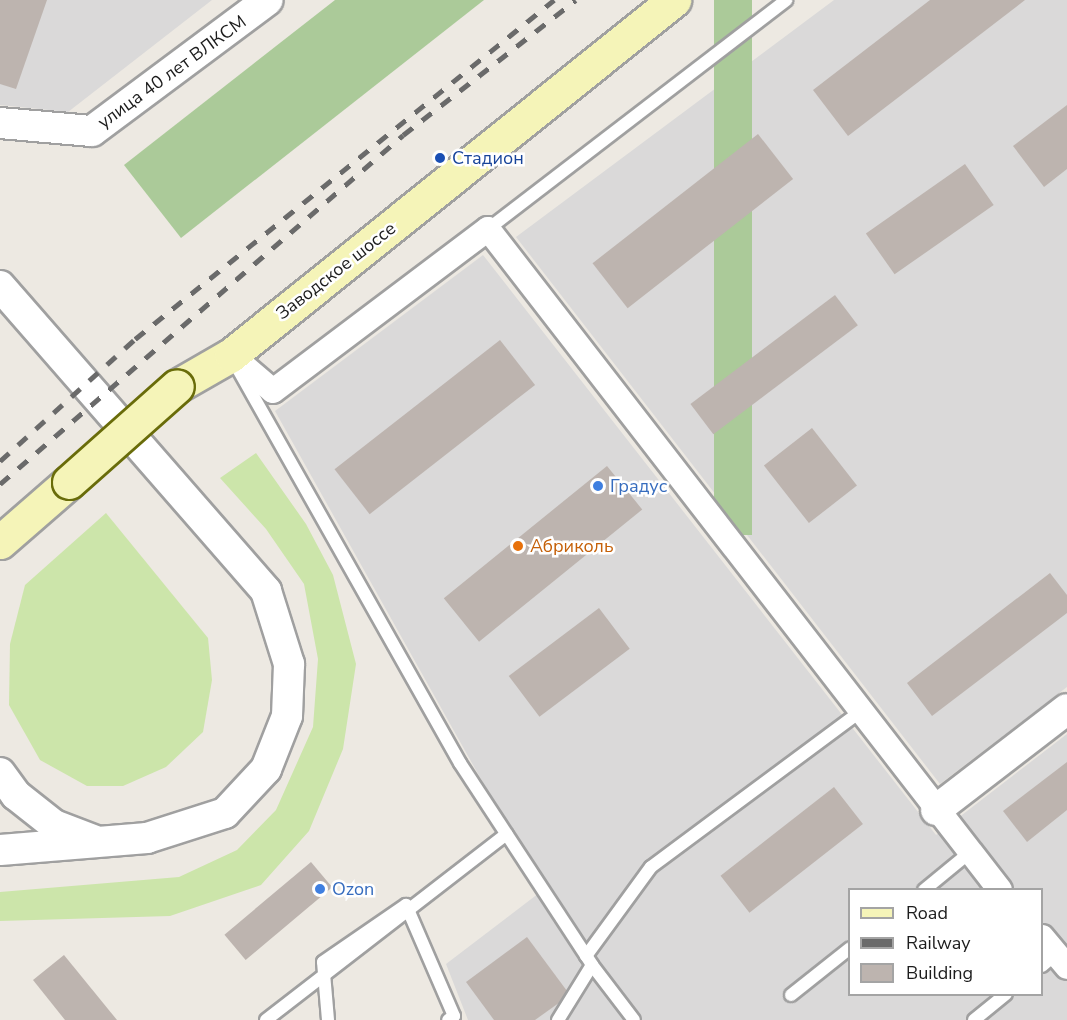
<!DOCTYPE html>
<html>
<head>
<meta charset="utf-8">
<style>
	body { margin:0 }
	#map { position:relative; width:1067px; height:1020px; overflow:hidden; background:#ede9e2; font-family:"Nunito Sans",sans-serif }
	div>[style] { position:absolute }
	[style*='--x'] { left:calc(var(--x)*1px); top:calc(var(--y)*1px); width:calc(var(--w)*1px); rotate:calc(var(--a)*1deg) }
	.residential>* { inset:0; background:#dad9d9 }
	.grass>* { inset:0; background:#cce5aa }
	.forest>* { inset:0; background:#abca99; transform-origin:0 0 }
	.building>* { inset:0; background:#bdb4af; transform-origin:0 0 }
	.roads { filter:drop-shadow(2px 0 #a0a0a0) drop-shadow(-2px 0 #a0a0a0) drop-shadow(0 2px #a0a0a0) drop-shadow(0 -2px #a0a0a0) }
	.service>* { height:12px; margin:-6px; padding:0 6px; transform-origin:6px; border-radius:6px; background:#fff }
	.minor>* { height:24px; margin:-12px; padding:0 12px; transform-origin:12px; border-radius:12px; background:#fff }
	.tertiary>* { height:30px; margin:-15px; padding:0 15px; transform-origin:15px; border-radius:15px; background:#fff }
	.secondary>* { height:33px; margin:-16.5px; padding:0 16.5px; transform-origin:16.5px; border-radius:16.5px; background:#f5f4b8 }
	.rail>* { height:4.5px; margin-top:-2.25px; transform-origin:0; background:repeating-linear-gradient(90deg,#6a6a6a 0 12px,transparent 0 24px) }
	.bridges { filter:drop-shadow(2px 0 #696c0a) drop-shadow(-2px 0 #696c0a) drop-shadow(0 2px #696c0a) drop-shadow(0 -2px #696c0a) }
	.secondary-bridge>* { height:33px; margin:-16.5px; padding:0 16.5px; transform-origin:16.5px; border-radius:16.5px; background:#f5f4b8 }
	.dots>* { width:16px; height:16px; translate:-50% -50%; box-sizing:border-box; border:3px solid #fff; border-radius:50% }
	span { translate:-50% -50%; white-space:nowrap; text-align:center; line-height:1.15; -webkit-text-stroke:5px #fff; paint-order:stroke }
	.street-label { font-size:18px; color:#1c1c1c }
	.transit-label { font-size:18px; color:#164399 }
	.left { translate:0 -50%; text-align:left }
	.shop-label { font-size:18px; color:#366cbe }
	.food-label { font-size:18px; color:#c56008 }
	.legend { position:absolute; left:848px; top:888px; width:195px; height:108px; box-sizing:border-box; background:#fff; border:2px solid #a4a4a4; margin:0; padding:8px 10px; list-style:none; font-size:18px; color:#1c1c1c }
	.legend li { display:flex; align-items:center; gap:12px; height:30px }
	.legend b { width:30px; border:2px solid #a4a4a4 }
</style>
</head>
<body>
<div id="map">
	<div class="residential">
		<i style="clip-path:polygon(0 0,212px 0,68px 112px,0 105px)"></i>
		<i style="clip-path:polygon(834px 0,1067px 0,1067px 687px,940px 784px,516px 237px)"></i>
		<i style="clip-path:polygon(evenodd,483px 255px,936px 835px,1067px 734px,1067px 1020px,468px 1020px,446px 964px,543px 890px,275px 411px,483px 255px,850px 890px,1042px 890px,1042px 994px,850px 994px,850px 890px)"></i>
	</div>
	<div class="grass">
		<i style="clip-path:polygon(256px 453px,306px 524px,333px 575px,356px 664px,343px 749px,309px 831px,261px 885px,170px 916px,0 921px,0 892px,179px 877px,237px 850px,276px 810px,313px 727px,318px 659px,304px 584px,266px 529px,220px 478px)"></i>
		<i style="clip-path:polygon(106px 513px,208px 638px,212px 680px,203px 732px,166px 767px,123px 786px,87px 786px,40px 760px,9px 705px,10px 644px,25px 585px)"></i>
	</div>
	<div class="forest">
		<i style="clip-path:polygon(335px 0,484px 0,181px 238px,124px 165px)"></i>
		<i style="left:714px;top:0;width:38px;height:535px"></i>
	</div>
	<div class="building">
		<i style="clip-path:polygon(0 0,47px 0,16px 89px,0 84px)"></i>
		<i style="clip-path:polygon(930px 0,1025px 0,848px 136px,813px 90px)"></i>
		<i style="clip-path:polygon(1067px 105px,1067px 169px,1044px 187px,1013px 146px)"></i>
		<i style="left:758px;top:134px;width:57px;height:210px;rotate:52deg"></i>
		<i style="left:965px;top:164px;width:50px;height:121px;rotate:55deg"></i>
		<i style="left:835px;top:295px;width:38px;height:181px;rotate:53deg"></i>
		<i style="left:500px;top:340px;width:57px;height:210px;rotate:52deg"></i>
		<i style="left:812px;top:428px;width:73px;height:61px;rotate:52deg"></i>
		<i style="left:607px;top:466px;width:56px;height:210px;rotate:51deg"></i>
		<i style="clip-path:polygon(1050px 573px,1067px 595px,1067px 613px,932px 716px,907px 683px)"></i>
		<i style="left:599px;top:608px;width:51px;height:113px;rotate:53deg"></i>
		<i style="clip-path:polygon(1067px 762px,1067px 810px,1027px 842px,1003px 811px)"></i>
		<i style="left:834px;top:787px;width:47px;height:144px;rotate:52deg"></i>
		<i style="left:311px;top:862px;width:33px;height:113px;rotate:50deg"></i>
		<i style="clip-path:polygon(527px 937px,570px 995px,535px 1020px,494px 1020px,466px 982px)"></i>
		<i style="clip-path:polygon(64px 955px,117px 1020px,65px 1020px,33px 980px)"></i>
	</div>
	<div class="roads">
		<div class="service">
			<i style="--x:488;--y:229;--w:376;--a:-37.5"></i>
			<i style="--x:238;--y:369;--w:452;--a:60.6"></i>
			<i style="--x:460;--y:763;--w:241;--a:56.8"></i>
			<i style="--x:592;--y:965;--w:65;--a:121.7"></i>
			<i style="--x:924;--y:890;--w:58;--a:-39.4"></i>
			<i style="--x:586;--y:956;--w:110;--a:-53.9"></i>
			<i style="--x:651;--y:867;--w:260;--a:-36.6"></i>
			<i style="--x:592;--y:965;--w:69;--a:52.6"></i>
			<i style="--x:1042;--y:966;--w:18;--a:-41"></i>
			<i style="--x:791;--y:995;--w:75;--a:-38.5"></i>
			<i style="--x:266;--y:1020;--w:304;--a:-37.7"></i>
			<i style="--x:328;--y:1020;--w:58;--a:-94.9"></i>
			<i style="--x:323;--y:962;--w:101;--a:-34.5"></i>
			<i style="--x:406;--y:905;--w:121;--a:66.6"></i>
			<i style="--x:454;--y:1016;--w:7;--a:146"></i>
			<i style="--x:974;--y:1020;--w:41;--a:-39.1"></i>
		</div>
		<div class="minor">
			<i style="--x:231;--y:355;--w:55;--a:40.6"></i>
			<i style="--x:273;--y:391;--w:269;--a:-37"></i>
			<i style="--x:488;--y:229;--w:836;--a:52.24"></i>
			<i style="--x:1042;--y:937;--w:39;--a:50"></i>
		</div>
		<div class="tertiary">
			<i style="--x:0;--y:123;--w:92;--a:5"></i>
			<i style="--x:92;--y:131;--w:219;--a:-36.7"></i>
			<i style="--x:0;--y:286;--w:405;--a:48.9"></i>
			<i style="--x:266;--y:591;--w:77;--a:72.5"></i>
			<i style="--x:289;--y:664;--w:52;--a:92.2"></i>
			<i style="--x:287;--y:716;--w:57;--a:111.6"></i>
			<i style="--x:266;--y:769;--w:60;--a:133"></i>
			<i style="--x:225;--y:813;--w:82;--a:162.2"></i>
			<i style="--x:147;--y:838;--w:147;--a:175.3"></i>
			<i style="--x:0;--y:773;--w:27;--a:54"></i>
			<i style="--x:16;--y:795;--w:48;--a:38.3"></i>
			<i style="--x:54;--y:825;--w:42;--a:21"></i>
			<i style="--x:936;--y:810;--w:165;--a:-37.6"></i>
		</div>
		<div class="secondary">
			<i style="--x:177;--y:386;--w:62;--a:-29.9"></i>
			<i style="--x:231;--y:355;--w:568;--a:-38.71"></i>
			<i style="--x:0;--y:542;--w:91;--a:-41"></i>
		</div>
	</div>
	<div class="rail">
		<i style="--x:0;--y:461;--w:182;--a:-42.1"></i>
		<i style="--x:135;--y:339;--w:539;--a:-38.98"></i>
		<i style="--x:0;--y:484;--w:533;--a:-40.89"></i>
		<i style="--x:403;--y:135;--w:219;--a:-38"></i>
	</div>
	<div class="bridges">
		<div class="secondary-bridge">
			<i style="--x:69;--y:482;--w:144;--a:-41.6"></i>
		</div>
	</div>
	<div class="dots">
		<i style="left:440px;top:158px;background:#1a4fb4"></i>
		<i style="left:598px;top:486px;background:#3f7fe0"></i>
		<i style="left:518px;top:546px;background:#e8710a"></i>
		<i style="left:320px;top:889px;background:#3f7fe0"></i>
	</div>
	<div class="street-label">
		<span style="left:172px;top:72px;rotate:-36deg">улица 40 лет ВЛКСМ</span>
		<span style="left:336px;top:271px;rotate:-38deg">Заводское шоссе</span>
	</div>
	<div class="transit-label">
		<span class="left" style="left:452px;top:158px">Стадион</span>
	</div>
	<div class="shop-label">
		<span class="left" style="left:610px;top:486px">Градус</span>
		<span class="left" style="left:332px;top:889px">Ozon</span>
	</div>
	<div class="food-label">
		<span class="left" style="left:530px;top:546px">Абриколь</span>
	</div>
	<ul class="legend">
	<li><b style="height:8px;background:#f5f4b8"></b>Road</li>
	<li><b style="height:8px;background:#6a6a6a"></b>Railway</li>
	<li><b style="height:16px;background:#bdb4af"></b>Building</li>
	</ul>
</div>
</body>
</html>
